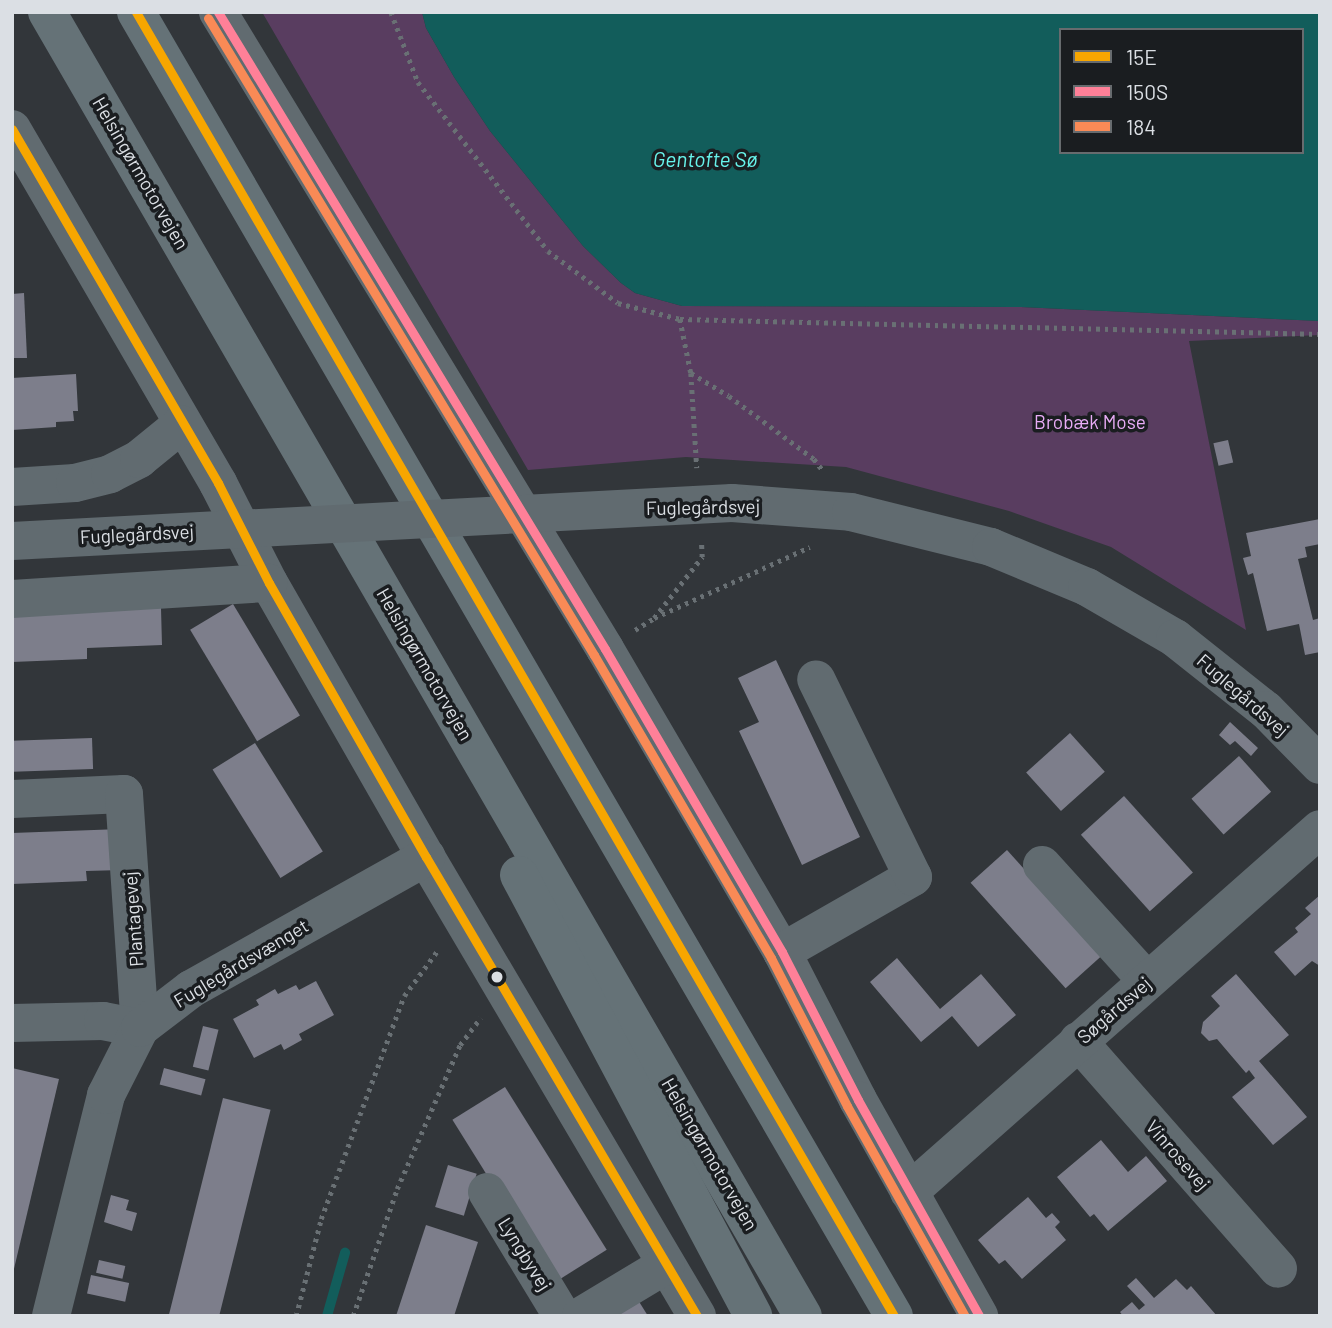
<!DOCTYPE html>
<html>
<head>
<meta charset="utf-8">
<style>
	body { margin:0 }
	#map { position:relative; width:1332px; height:1328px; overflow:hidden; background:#32363a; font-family:Barlow,sans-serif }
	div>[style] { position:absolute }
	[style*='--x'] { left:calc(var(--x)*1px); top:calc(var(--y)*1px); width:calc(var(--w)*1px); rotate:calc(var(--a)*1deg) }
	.green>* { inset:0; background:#593d60 }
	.water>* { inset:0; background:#125d5b }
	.stream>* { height:10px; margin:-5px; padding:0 5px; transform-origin:5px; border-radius:5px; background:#125d5b }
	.building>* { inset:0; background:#7d7e8b; transform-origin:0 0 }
	.path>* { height:4.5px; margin-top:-2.25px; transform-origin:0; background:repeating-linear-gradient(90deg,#697074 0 3.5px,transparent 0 8.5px) }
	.minor>* { height:38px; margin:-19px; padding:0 19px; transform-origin:19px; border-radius:19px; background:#616b70 }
	.highway>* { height:38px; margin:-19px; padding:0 19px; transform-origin:19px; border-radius:19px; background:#657277 }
	.minor-bridge>* { height:38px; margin:-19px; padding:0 19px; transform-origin:19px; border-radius:19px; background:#616b70 }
	.bus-1>* { height:9px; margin:-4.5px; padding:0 4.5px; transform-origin:4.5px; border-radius:4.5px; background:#f7a600 }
	.bus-2>* { height:9px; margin:-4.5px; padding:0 4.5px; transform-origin:4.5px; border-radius:4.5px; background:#ff8098 }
	.bus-3>* { height:9px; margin:-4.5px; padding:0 4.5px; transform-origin:4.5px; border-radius:4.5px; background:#f98a56 }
	.dots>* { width:19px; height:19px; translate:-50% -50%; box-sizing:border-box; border:4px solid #1a1d20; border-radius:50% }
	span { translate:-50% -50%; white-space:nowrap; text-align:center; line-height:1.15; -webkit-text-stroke:7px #1a1d20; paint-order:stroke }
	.street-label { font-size:19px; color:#dbdfe4 }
	.park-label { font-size:19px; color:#e9acf7 }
	.water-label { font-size:21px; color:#67f3eb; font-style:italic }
	.frame { position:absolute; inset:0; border:14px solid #dbdfe4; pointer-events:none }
	.legend { position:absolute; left:1059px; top:28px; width:245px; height:126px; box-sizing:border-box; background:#1a1d20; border:2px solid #676b6e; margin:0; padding:9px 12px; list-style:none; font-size:21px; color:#dbdfe4 }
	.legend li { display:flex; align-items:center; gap:14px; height:35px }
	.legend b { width:35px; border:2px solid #676b6e }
</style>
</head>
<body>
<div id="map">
	<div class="green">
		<i style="clip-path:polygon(262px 12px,422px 12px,426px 28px,454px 77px,490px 131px,583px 246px,621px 283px,635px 293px,682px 306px,1021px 307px,1320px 321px,1320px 335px,1189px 341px,1246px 630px,1111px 547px,1009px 511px,846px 467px,686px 457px,528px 470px)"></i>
	</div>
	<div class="water">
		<i style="clip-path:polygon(evenodd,422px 12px,1320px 12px,1320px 321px,1021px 307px,682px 306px,635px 293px,621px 283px,583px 246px,490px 131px,454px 77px,426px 28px,422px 12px,1061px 30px,1302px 30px,1302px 152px,1061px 152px,1061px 30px)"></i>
	</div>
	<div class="stream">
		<i style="--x:327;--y:1316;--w:66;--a:-74.1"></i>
	</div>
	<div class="building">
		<i style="clip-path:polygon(24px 293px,27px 358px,12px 358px,12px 294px)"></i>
		<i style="clip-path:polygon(76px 374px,78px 411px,73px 411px,74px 421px,56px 422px,56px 427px,12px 430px,12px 378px)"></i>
		<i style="left:1228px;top:440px;width:23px;height:15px;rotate:77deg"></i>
		<i style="clip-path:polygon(1320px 519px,1320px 544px,1305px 547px,1307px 557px,1298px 559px,1313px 620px,1320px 618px,1320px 652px,1305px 655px,1299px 624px,1267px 631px,1253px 573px,1248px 575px,1243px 558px,1251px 556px,1246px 533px)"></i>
		<i style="left:233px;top:604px;width:130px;height:50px;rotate:59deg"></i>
		<i style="clip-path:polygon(161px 608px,162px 645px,87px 648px,87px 659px,12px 662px,12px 613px)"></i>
		<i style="clip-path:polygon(776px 660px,860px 837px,802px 865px,739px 731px,759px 722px,738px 678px)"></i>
		<i style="clip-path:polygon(1230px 722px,1258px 748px,1251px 756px,1235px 741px,1230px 745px,1219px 735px)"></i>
		<i style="left:1070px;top:733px;width:52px;height:59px;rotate:48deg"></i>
		<i style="left:92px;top:738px;width:31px;height:80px;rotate:88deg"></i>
		<i style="left:255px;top:743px;width:128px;height:50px;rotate:58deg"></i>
		<i style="left:1239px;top:756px;width:48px;height:64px;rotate:48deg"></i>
		<i style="left:1124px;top:796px;width:103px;height:58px;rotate:48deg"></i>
		<i style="clip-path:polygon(121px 829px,122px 870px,86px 871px,87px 881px,12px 884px,12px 833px)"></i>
		<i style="left:1007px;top:850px;width:142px;height:49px;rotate:48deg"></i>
		<i style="clip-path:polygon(1320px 895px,1320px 966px,1312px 961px,1295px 976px,1274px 952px,1298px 932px,1295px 928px,1311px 914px,1305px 908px)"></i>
		<i style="clip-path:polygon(897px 958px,940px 1009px,981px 974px,1016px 1015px,978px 1047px,952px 1016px,921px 1042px,870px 982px)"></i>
		<i style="clip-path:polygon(1236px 974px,1289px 1035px,1259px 1061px,1307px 1117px,1273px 1145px,1232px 1097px,1255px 1078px,1249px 1070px,1246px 1073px,1217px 1039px,1209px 1041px,1201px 1033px,1203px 1022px,1220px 1006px,1211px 996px)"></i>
		<i style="clip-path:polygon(316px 981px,334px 1015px,299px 1034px,302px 1040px,284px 1050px,281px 1044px,254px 1058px,233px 1019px,259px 1005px,256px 1000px,275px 989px,278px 994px,296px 985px,299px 990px)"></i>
		<i style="left:203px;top:1026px;width:16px;height:42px;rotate:14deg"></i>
		<i style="clip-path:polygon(12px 1068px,59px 1079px,13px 1273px,12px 1273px)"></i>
		<i style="left:164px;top:1068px;width:43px;height:17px;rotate:15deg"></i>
		<i style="left:505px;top:1087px;width:192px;height:62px;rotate:58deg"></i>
		<i style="left:223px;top:1098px;width:49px;height:224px;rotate:14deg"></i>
		<i style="clip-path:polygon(1101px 1140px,1128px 1172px,1146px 1156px,1167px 1181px,1108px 1231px,1094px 1214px,1090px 1217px,1057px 1177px)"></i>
		<i style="left:448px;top:1165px;width:30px;height:44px;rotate:17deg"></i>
		<i style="clip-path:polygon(111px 1195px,129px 1200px,126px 1210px,137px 1213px,132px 1231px,104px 1222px)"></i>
		<i style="clip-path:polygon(1028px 1197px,1046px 1218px,1052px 1213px,1060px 1222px,1055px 1227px,1066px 1240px,1022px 1279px,1005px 1260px,999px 1264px,978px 1240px)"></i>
		<i style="clip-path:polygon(426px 1225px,478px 1242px,454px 1316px,396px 1316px)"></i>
		<i style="left:99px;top:1260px;width:27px;height:13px;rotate:13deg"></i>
		<i style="left:91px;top:1275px;width:39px;height:19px;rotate:12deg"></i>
		<i style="clip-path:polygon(1136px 1278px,1154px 1298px,1176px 1279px,1187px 1290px,1191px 1286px,1217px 1316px,1123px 1316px,1120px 1312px,1132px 1302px,1139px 1310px,1145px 1305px,1127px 1286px)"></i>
		<i style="clip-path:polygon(638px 1300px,648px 1316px,612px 1316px)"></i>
	</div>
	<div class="path">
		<i style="--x:391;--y:12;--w:75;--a:68.9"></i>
		<i style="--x:418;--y:82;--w:213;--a:52.4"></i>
		<i style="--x:548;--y:251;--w:87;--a:36.6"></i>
		<i style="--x:618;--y:303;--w:64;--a:14.5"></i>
		<i style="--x:680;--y:319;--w:640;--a:1.34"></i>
		<i style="--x:680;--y:319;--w:55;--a:78.5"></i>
		<i style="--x:691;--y:373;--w:95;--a:86.4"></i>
		<i style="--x:691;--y:373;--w:44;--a:31.2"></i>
		<i style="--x:729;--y:396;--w:106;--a:36.5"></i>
		<i style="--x:814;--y:459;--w:16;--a:52"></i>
		<i style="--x:654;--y:618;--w:171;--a:-24.5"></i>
		<i style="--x:635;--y:630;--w:22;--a:-32"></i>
		<i style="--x:654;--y:618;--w:78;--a:-51.8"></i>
		<i style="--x:702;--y:557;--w:17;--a:-93"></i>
		<i style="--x:296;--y:1316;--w:100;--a:-75.5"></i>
		<i style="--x:321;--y:1219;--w:238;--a:-69.6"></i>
		<i style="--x:404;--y:996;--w:57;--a:-53.5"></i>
		<i style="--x:353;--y:1316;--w:134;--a:-70.9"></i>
		<i style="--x:397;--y:1189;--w:157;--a:-66.4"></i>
		<i style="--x:460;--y:1045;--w:34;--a:-53"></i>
	</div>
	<div class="minor">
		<i style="--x:218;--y:12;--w:745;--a:58.72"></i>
		<i style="--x:605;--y:649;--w:351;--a:59.7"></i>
		<i style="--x:782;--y:952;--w:166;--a:62.8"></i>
		<i style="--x:858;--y:1100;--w:248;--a:60.7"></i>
		<i style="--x:12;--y:129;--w:410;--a:59.8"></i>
		<i style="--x:218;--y:483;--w:112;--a:63"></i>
		<i style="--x:269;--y:583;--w:316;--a:60.2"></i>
		<i style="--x:426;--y:857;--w:533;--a:59.44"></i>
		<i style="--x:12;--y:487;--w:63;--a:-3.6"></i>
		<i style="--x:75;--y:483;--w:36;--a:-14"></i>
		<i style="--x:110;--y:474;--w:33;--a:-27"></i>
		<i style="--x:139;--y:459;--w:55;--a:-39.1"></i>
		<i style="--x:732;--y:503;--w:119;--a:4.3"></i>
		<i style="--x:851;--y:512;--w:144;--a:14"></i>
		<i style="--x:991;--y:547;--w:104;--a:22.6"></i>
		<i style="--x:1087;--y:587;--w:102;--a:30.1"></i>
		<i style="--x:1175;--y:638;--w:116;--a:38.4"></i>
		<i style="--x:1266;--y:710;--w:77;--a:45.5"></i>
		<i style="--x:12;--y:599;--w:257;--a:-3.6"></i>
		<i style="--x:12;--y:799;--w:112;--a:-2.6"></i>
		<i style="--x:124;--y:794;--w:235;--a:86.1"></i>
		<i style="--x:1042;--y:865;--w:156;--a:47.8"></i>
		<i style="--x:782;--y:952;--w:151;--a:-29.8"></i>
		<i style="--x:913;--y:877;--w:220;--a:-116.1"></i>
		<i style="--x:12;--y:1023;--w:91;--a:-1.3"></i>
		<i style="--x:103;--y:1021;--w:38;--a:11"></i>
		<i style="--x:1078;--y:1041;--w:303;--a:48.7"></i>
		<i style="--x:487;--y:1192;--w:145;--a:58.8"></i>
		<i style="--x:909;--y:1192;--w:548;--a:-41.45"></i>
		<i style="--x:51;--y:1316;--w:228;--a:-76"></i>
		<i style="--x:106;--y:1095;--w:75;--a:-63.1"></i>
		<i style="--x:140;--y:1028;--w:64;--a:-37.4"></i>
		<i style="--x:191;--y:989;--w:270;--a:-29.3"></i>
		<i style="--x:581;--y:1316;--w:99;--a:-31"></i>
	</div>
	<div class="highway">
		<i style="--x:47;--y:12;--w:1507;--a:59.9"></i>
		<i style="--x:136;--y:12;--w:1508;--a:59.83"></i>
		<i style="--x:519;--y:875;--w:499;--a:62"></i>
	</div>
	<div class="minor-bridge">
		<i style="--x:12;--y:541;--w:721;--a:-3.02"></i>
	</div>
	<div class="bus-1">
		<i style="--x:136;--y:12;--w:1508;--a:59.83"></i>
		<i style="--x:12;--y:129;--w:410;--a:59.8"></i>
		<i style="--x:218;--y:483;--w:112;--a:63"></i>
		<i style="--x:269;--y:583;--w:316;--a:60.2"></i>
		<i style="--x:426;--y:857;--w:533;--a:59.44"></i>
	</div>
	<div class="bus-2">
		<i style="--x:218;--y:12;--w:745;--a:58.72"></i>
		<i style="--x:605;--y:649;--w:351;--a:59.7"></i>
		<i style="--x:782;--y:952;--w:166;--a:62.8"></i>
		<i style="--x:858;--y:1100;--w:248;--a:60.7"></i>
	</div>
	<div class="bus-3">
		<i style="--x:208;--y:18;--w:745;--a:58.79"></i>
		<i style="--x:594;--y:655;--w:351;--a:59.7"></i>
		<i style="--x:771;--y:958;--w:166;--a:62.8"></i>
		<i style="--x:847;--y:1106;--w:241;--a:60.7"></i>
	</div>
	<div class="dots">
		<i style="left:497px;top:977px;background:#dbdfe4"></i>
	</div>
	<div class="street-label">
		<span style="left:141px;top:173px;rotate:60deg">Helsingørmotorvejen</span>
		<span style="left:703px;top:507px;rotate:-1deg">Fuglegårdsvej</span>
		<span style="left:137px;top:534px;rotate:-3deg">Fuglegårdsvej</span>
		<span style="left:425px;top:664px;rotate:60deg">Helsingørmotorvejen</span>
		<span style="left:1243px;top:695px;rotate:41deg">Fuglegårdsvej</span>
		<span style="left:133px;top:919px;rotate:-94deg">Plantagevej</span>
		<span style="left:241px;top:963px;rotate:-31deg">Fuglegårdsvænget</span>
		<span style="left:1114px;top:1010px;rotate:-41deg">Søgårdsvej</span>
		<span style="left:710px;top:1154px;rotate:60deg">Helsingørmotorvejen</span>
		<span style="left:1178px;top:1155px;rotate:49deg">Vinrosevej</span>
		<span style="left:525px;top:1254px;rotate:58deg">Lyngbyvej</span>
	</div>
	<div class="park-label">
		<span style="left:1090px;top:422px">Brobæk Mose</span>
	</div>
	<div class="water-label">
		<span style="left:705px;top:159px">Gentofte Sø</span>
	</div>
	<div class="frame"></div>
	<ul class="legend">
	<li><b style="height:9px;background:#f7a600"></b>15E</li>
	<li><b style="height:9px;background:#ff8098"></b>150S</li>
	<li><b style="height:9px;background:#f98a56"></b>184</li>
	</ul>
</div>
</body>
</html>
